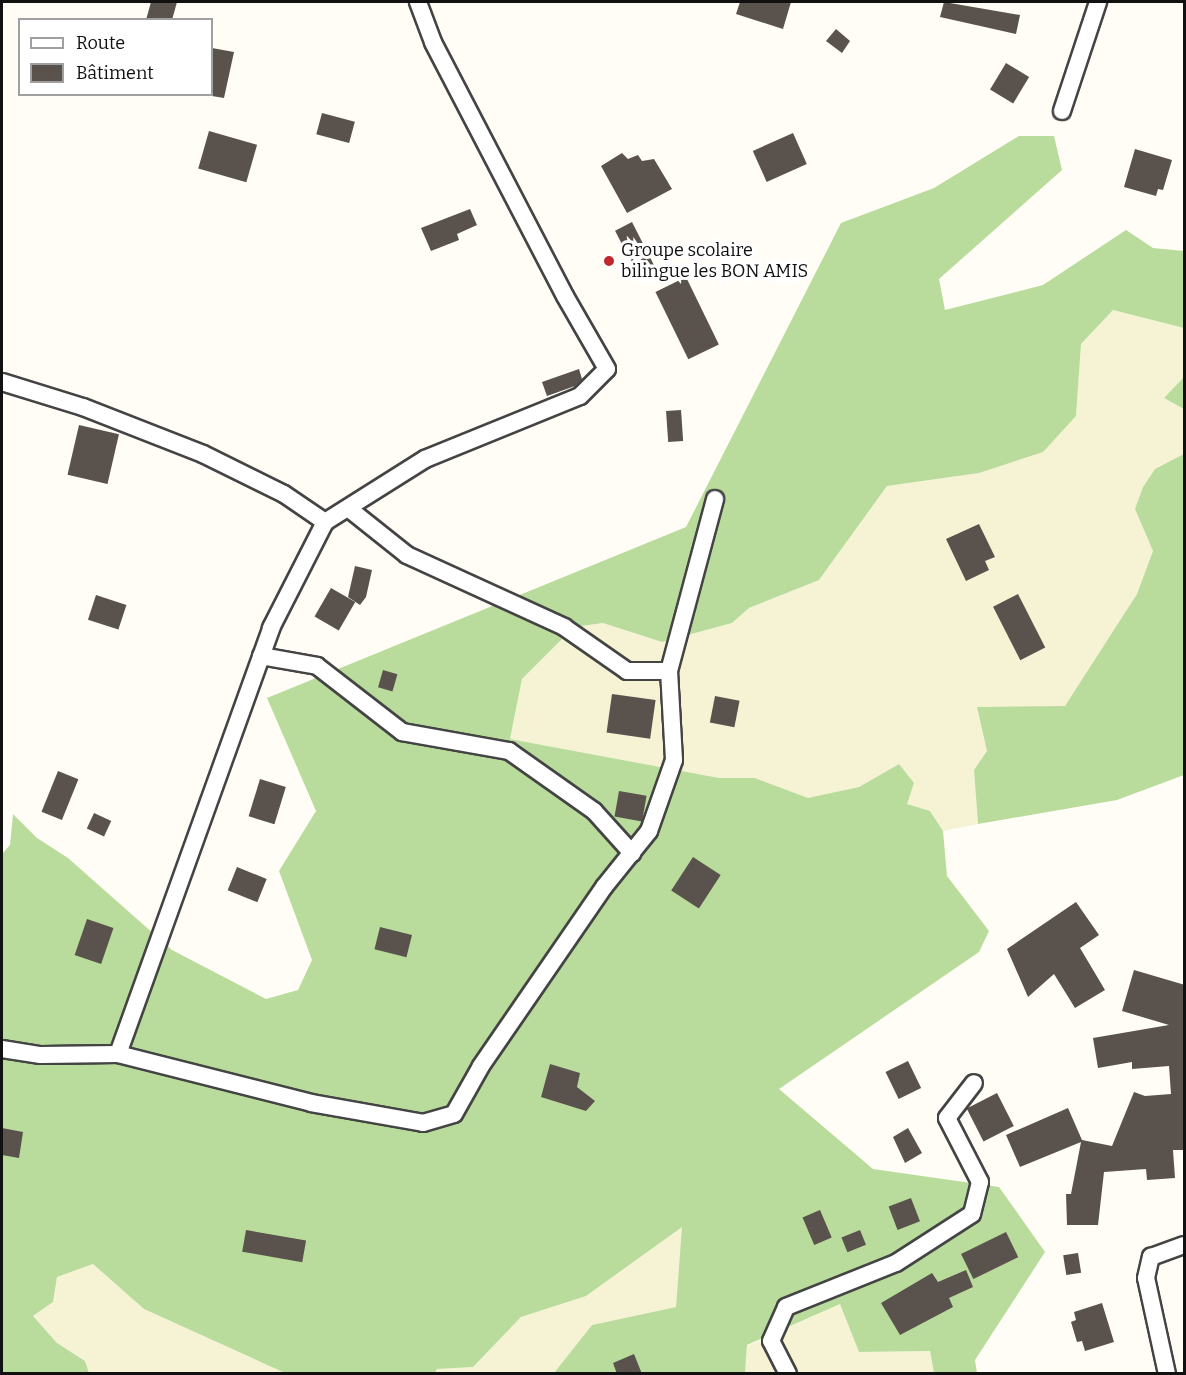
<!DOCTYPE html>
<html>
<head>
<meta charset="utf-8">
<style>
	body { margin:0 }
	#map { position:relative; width:1186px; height:1375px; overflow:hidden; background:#fffdf5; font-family:Bitter,serif }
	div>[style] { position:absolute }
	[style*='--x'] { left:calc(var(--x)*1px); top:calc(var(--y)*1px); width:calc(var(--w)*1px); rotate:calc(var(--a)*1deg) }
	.farmland>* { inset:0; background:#f6f3d4 }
	.forest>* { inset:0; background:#b9dc9c }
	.building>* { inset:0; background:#5a524d; transform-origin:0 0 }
	.roads { filter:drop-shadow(2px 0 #444) drop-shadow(-2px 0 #444) drop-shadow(0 2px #444) drop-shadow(0 -2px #444) }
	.street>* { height:16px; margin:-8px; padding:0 8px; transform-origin:8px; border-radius:8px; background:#fff }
	.dots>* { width:16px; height:16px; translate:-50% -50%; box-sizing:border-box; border:3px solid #fff; border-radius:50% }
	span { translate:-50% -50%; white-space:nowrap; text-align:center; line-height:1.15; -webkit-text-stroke:6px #fff; paint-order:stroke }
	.poi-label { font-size:18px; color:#111 }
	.left { translate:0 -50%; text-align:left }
	.frame { position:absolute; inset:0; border:3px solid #111; pointer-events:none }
	.legend { position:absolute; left:18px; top:18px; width:195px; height:78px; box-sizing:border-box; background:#fff; border:2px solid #a0a0a0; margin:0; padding:8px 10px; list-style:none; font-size:18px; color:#111 }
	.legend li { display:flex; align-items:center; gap:12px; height:30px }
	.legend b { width:30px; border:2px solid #a0a0a0 }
</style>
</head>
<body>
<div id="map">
	<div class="farmland">
		<i style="clip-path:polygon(1113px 310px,1184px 328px,1184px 377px,1164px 398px,1184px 409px,1184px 454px,1155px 469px,1143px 487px,1135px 509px,1153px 551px,1137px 594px,1092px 666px,1065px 706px,987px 751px,974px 770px,978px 824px,943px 831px,930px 811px,906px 804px,899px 764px,859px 787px,808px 799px,755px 778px,719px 778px,510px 739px,522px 679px,574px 627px,603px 623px,662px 642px,732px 623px,749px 608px,819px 580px,887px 486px,979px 473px,1076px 416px,1081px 344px)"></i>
		<i style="clip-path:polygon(683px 1226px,676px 1307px,592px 1325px,554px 1373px,434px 1374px,437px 1369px,473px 1367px,521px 1317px,586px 1296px)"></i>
		<i style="clip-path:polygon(93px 1264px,144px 1309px,285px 1373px,89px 1373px,85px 1361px,57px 1343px,33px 1316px,53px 1302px,57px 1277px)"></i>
		<i style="clip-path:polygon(840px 1304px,859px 1352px,930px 1351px,934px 1373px,745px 1374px,747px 1346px)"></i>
	</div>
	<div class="forest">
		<i style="clip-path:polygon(1019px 136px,1054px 136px,1062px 170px,939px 279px,945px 310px,1043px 285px,1126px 230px,1153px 248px,1184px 251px,1184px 328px,1113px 310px,1081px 344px,1076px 416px,1043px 452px,979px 473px,887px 486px,819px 580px,749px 608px,732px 623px,662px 642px,603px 623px,574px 627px,522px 679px,510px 739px,719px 778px,755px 778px,808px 798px,859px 787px,899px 764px,914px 783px,907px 804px,930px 811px,943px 831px,947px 876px,989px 931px,979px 952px,779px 1089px,873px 1169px,999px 1187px,1045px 1252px,975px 1360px,977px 1373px,934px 1373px,930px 1351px,859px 1352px,840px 1304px,747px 1345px,745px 1373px,554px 1373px,592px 1325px,676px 1307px,682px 1227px,586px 1296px,521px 1317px,473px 1367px,437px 1369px,434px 1374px,285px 1373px,144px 1309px,93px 1264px,57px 1277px,53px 1302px,33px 1316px,57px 1343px,85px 1361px,89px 1373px,2px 1374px,2px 854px,10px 845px,13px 814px,37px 838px,68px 858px,172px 950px,266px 999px,298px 990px,312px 960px,279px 871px,316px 811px,267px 698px,686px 527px,841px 223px,934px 188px)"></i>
		<i style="clip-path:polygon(1184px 377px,1184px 409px,1164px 398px)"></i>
		<i style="clip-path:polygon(1184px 454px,1184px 775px,1117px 800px,978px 824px,974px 770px,987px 751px,977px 707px,1065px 706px,1137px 594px,1153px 551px,1135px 509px,1143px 487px,1155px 469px)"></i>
	</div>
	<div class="building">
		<i style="clip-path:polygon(151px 2px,177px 2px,172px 20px,146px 20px)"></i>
		<i style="clip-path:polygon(740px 2px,791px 2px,783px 29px,736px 14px)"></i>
		<i style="clip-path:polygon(944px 2px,1020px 15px,1016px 34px,940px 17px)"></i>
		<i style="clip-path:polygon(836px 29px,850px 41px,842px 53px,826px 41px)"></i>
		<i style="clip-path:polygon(212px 48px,234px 52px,224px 98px,212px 96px)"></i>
		<i style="left:1006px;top:63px;width:27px;height:31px;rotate:31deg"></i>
		<i style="left:322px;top:113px;width:34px;height:22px;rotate:15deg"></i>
		<i style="left:209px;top:131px;width:50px;height:39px;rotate:16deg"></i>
		<i style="left:793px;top:133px;width:34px;height:44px;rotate:66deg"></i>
		<i style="clip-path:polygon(1135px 149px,1172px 160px,1163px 190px,1158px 189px,1156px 196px,1124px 187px)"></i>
		<i style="clip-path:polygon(622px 153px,628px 159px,638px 155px,642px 161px,654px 159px,672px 189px,627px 213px,601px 166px)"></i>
		<i style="clip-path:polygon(470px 209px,477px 225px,457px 234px,459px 240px,431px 251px,421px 228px)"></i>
		<i style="left:632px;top:222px;width:51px;height:19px;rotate:63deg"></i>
		<i style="left:686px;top:277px;width:75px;height:34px;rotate:64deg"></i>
		<i style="clip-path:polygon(579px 369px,582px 379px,575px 386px,547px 396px,542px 382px)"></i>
		<i style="left:681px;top:410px;width:31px;height:15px;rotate:86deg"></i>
		<i style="left:79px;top:425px;width:41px;height:51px;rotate:13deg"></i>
		<i style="clip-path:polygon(979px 524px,995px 557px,985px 561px,989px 570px,966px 581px,946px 539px)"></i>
		<i style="clip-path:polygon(355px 566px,372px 570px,366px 597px,360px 605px,348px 597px)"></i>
		<i style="left:331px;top:588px;width:28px;height:33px;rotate:30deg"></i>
		<i style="left:1018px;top:594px;width:60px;height:28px;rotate:63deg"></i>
		<i style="left:96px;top:595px;width:32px;height:26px;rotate:18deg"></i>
		<i style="left:383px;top:670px;width:15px;height:18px;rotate:16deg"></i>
		<i style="left:612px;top:694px;width:44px;height:39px;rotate:8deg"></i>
		<i style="left:715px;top:696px;width:25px;height:27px;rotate:11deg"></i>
		<i style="left:58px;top:771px;width:22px;height:44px;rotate:22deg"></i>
		<i style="left:260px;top:779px;width:27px;height:39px;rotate:17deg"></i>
		<i style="left:619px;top:791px;width:28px;height:26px;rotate:10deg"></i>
		<i style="left:94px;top:813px;width:19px;height:17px;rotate:25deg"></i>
		<i style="left:693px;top:857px;width:33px;height:40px;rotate:33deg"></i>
		<i style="left:237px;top:867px;width:32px;height:25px;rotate:22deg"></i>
		<i style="clip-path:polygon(1076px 902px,1099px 935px,1080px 948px,1105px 990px,1075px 1008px,1054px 974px,1028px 997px,1007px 949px)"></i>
		<i style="left:87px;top:919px;width:28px;height:38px;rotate:19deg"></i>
		<i style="left:380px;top:927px;width:33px;height:23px;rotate:14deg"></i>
		<i style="clip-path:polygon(1134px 970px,1185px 985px,1185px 1150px,1173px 1150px,1175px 1178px,1147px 1180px,1146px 1169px,1104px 1172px,1098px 1225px,1067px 1225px,1066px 1194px,1071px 1194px,1081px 1142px,1020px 1167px,1006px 1135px,1068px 1108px,1082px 1140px,1112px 1146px,1134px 1092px,1145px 1096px,1171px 1094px,1169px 1066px,1132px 1069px,1132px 1062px,1098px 1068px,1093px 1038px,1169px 1025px,1122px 1011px)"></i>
		<i style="left:908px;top:1061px;width:30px;height:25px;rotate:64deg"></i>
		<i style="clip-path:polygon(550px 1064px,580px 1073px,577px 1087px,595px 1101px,586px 1111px,541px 1097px)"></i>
		<i style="left:997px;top:1093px;width:37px;height:34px;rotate:63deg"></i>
		<i style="clip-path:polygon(2px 1128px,23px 1132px,19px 1158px,2px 1155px)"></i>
		<i style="clip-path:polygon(908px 1128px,922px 1153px,905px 1163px,893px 1137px)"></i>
		<i style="left:911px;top:1198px;width:25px;height:24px;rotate:69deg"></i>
		<i style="left:820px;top:1210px;width:30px;height:19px;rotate:67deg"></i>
		<i style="left:246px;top:1230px;width:61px;height:22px;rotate:10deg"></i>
		<i style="left:860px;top:1230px;width:16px;height:20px;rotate:68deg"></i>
		<i style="left:1006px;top:1232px;width:28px;height:50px;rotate:64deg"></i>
		<i style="left:1078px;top:1253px;width:20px;height:15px;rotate:81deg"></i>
		<i style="clip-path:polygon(966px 1270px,973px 1287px,949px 1298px,953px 1307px,900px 1335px,881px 1303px,932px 1273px,938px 1282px)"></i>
		<i style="clip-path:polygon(1102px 1303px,1114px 1342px,1085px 1351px,1082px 1341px,1077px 1342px,1071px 1322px,1076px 1320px,1074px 1312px)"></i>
		<i style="clip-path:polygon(634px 1354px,642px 1374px,617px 1374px,613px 1363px)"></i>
	</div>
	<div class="roads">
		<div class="street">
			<i style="--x:1062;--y:111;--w:115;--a:-71.7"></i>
			<i style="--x:2;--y:382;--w:85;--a:17.2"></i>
			<i style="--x:83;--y:407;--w:129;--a:21.4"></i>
			<i style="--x:203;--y:454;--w:90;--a:26.3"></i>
			<i style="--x:284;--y:494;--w:50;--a:34.3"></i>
			<i style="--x:348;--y:508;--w:75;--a:38.5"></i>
			<i style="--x:407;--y:555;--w:173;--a:24.6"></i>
			<i style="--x:564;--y:627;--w:77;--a:34.9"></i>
			<i style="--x:627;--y:671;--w:42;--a:0"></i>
			<i style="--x:261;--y:656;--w:57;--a:10.1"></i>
			<i style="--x:317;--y:666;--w:108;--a:37.8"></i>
			<i style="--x:402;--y:732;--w:109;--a:10.1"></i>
			<i style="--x:509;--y:751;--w:104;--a:35.2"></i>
			<i style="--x:594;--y:811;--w:57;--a:47.9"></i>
			<i style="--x:2;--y:1049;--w:39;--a:9"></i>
			<i style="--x:41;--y:1055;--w:77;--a:-0.7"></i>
			<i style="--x:118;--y:1054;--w:199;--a:14.2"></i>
			<i style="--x:311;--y:1103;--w:114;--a:10.1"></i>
			<i style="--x:423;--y:1123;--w:32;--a:-16"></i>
			<i style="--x:454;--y:1114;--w:55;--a:-60.6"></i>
			<i style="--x:481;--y:1066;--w:217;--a:-55.5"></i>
			<i style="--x:604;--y:887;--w:72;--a:-51.2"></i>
			<i style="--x:649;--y:831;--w:75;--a:-70.6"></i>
			<i style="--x:674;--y:760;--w:89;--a:-93.2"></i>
			<i style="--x:669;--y:671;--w:178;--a:-75"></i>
			<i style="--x:118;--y:1054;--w:453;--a:-70.2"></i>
			<i style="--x:271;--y:628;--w:119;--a:-63"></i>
			<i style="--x:325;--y:522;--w:118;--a:-32.2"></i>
			<i style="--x:425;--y:459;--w:167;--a:-22.1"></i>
			<i style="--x:580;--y:396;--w:38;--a:-45"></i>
			<i style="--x:607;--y:369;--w:84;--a:-119.9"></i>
			<i style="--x:565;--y:296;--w:286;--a:-117.5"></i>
			<i style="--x:433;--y:42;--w:43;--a:-110.6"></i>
			<i style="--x:788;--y:1374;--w:37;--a:-117"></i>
			<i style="--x:771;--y:1341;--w:37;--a:-66"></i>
			<i style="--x:786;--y:1307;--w:118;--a:-21.8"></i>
			<i style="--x:896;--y:1263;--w:90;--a:-32.8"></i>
			<i style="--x:972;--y:1214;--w:33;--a:-76"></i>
			<i style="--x:980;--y:1182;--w:72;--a:-117.3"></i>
			<i style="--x:947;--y:1118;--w:44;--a:-52.4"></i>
			<i style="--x:1167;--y:1374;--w:98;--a:-102.3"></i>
			<i style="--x:1146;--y:1278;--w:22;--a:-77"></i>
			<i style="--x:1151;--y:1257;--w:35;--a:-20"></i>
		</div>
	</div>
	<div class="dots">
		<i style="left:609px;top:261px;background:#c4262e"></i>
	</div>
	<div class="poi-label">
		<span class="left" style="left:621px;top:261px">Groupe scolaire<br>bilingue les BON AMIS</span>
	</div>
	<div class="frame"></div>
	<ul class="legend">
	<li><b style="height:8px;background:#fff"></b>Route</li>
	<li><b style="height:16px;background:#5a524d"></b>Bâtiment</li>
	</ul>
</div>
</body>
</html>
